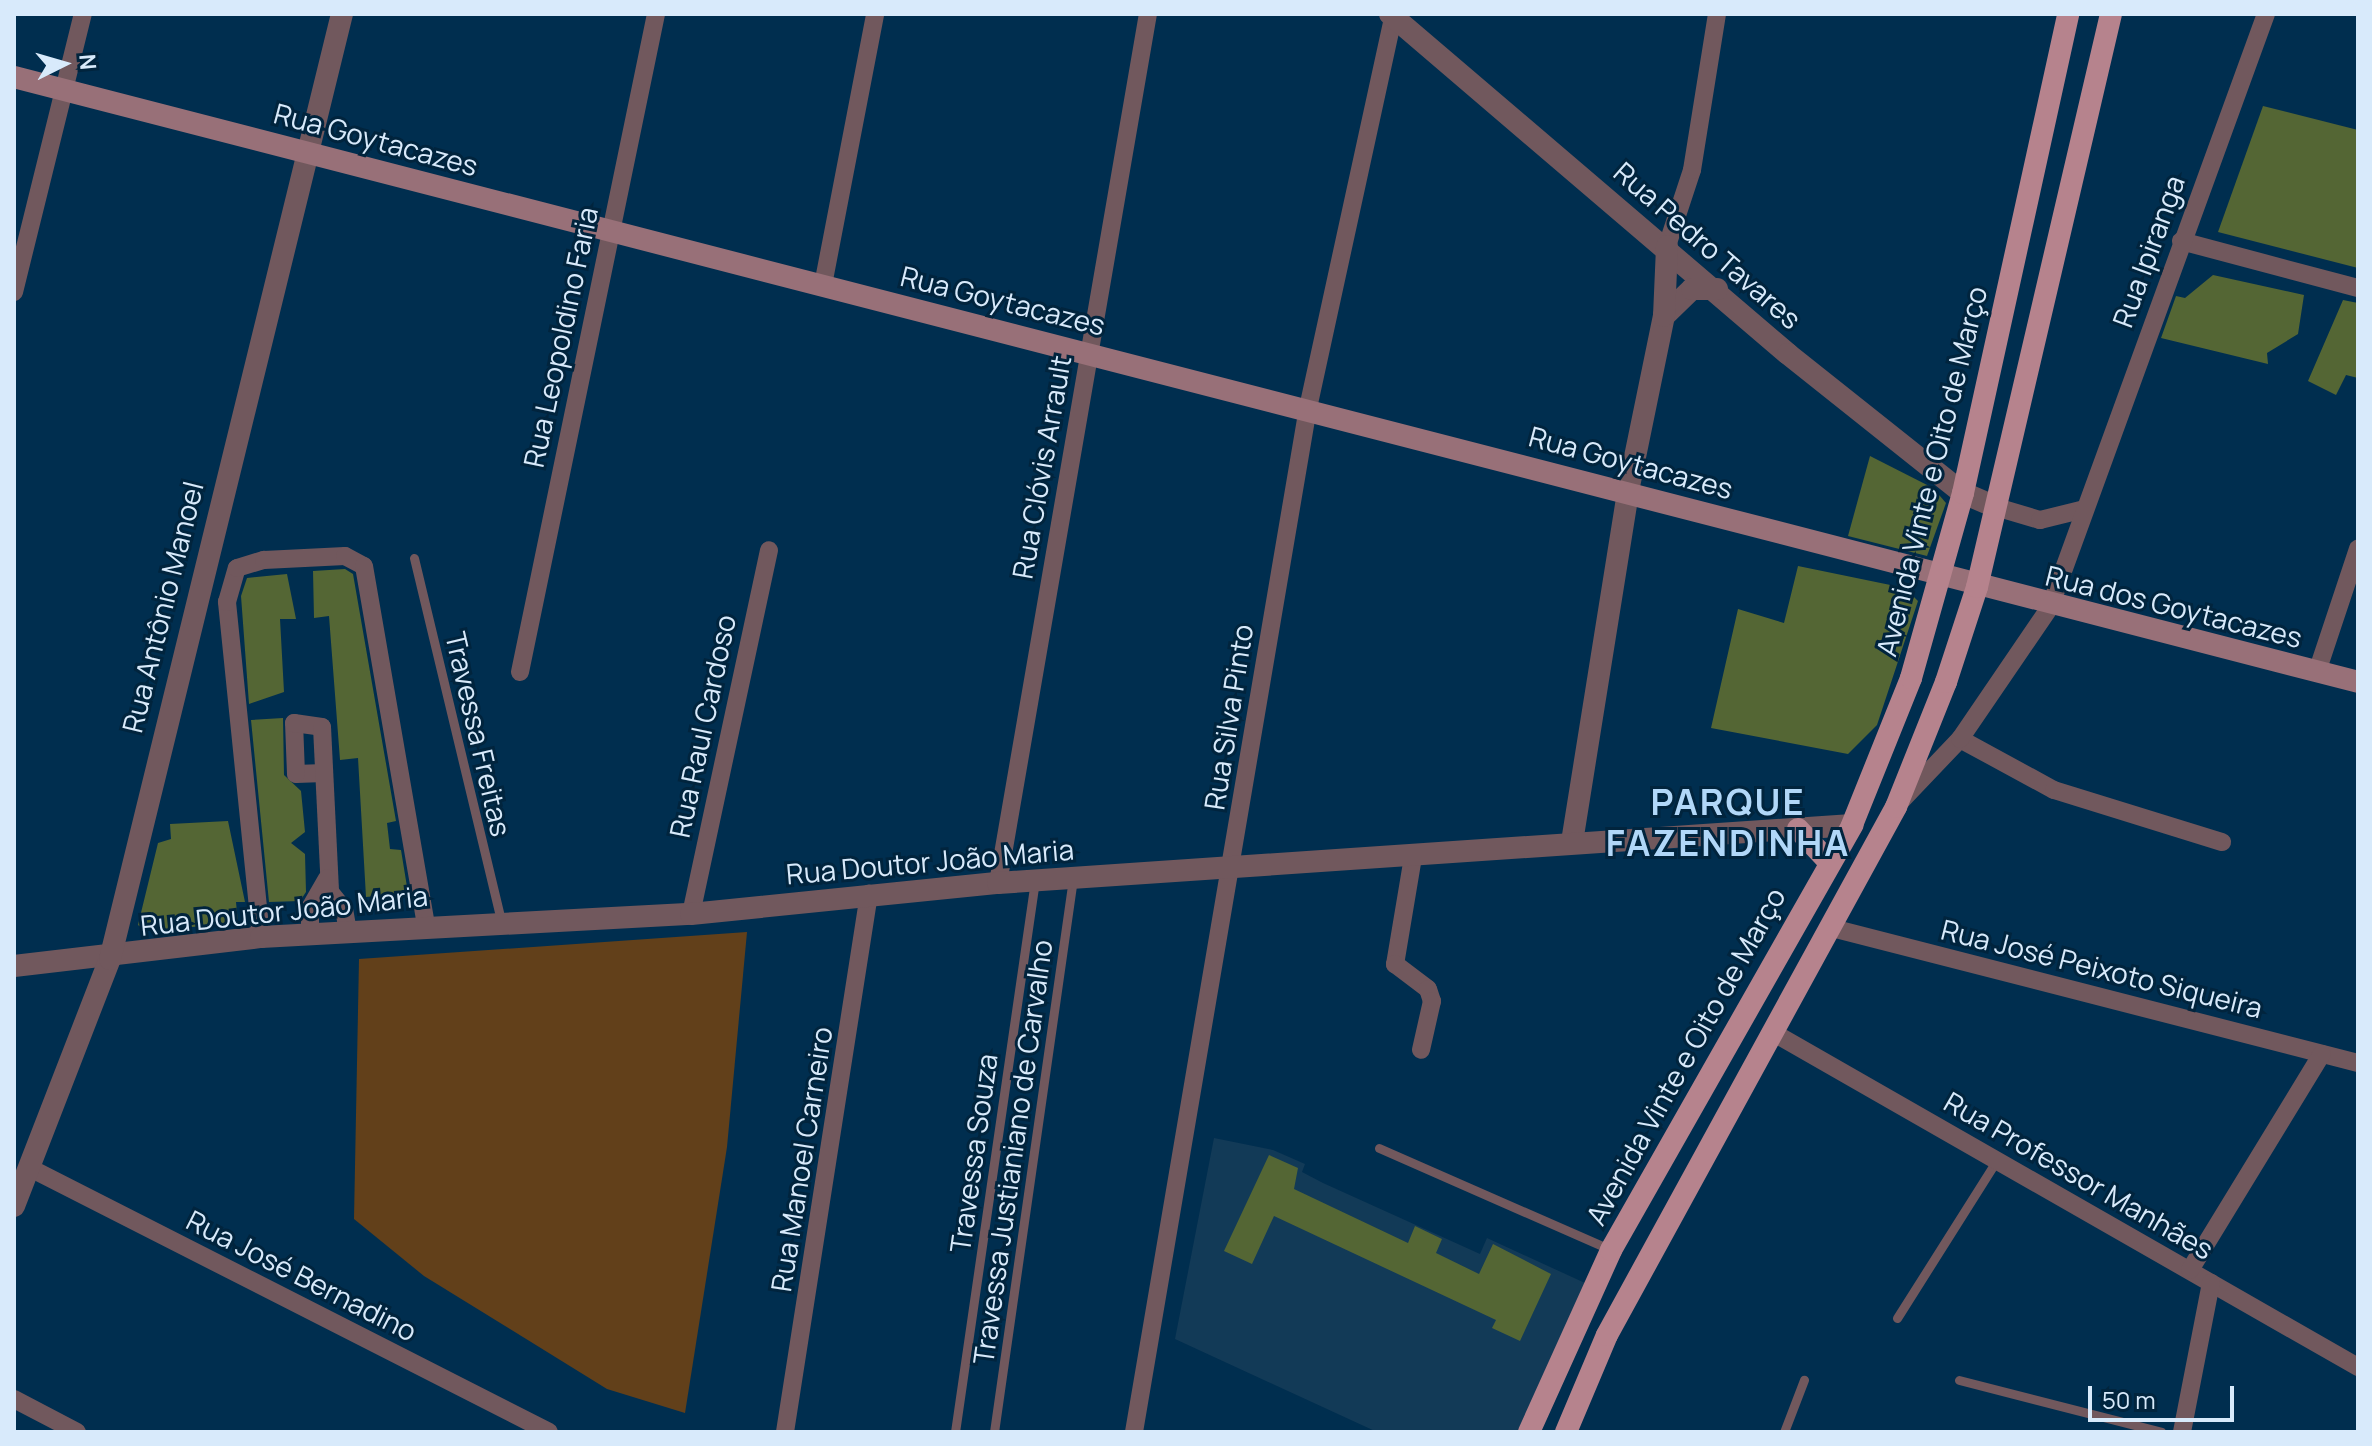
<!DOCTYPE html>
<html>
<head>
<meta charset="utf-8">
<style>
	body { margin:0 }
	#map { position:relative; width:2372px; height:1446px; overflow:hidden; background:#002e4f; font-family:Manrope,sans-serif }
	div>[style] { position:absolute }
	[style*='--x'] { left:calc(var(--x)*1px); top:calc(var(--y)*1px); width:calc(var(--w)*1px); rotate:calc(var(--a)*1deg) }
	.built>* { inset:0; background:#123a57 }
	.green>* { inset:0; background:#62401a }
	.building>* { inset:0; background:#546634 }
	.service>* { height:9px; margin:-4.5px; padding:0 4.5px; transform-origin:4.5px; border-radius:4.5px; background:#71585d }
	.minor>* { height:18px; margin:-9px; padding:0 9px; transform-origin:9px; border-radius:9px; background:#71585d }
	.tertiary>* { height:22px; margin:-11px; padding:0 11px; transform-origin:11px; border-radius:11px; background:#71585d }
	.secondary>* { height:22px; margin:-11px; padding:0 11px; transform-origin:11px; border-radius:11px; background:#987078 }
	.primary>* { height:22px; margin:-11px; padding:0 11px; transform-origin:11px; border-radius:11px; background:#b6838d }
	span { translate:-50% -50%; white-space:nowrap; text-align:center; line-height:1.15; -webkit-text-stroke:6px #01243d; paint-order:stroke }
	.street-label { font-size:28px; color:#d8eafb }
	.district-label { font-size:36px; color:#b1d7f8; font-weight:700; letter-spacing:2px }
	.frame { position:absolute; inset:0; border:16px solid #d8eafb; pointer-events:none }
	.north { position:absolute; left:24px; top:24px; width:80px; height:80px; -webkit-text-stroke:6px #01243d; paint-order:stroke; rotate:85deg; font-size:22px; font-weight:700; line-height:32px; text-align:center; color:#d8eafb }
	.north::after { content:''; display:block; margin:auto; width:28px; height:36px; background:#d8eafb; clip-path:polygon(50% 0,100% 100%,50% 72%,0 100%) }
	.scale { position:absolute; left:2088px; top:1386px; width:146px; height:36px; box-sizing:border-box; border:4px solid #d8eafb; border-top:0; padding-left:10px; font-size:24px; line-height:28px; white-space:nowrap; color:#d8eafb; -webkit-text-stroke:6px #01243d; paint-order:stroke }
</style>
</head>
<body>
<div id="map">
	<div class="built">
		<i style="clip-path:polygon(1214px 1138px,1273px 1150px,1305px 1164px,1302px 1172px,1323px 1183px,1480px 1254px,1487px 1238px,1585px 1283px,1517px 1432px,1377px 1432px,1175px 1339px)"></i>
	</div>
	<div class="green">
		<i style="clip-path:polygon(747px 932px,727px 1147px,685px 1413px,607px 1389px,424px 1276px,354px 1219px,359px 959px)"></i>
	</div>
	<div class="building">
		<i style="clip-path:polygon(2263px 106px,2358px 130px,2358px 268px,2218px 232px)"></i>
		<i style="clip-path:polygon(2213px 275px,2304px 295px,2298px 334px,2267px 353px,2268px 364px,2161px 338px,2176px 296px,2185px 298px)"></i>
		<i style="clip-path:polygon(2343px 300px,2358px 303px,2358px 378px,2346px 375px,2336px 395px,2308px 381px)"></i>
		<i style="clip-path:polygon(1870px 456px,1933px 488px,1946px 503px,1927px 556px,1848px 536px)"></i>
		<i style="clip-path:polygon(1798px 566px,1905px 588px,1918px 601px,1877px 725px,1848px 754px,1711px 728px,1738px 609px,1784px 623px)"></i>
		<i style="clip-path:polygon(345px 569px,353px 574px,396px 821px,387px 823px,390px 849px,401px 850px,408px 893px,366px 897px,358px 758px,340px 760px,329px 616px,314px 618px,313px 571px)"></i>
		<i style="clip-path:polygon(287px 574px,296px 619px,280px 619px,284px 692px,249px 704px,241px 596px,247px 578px)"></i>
		<i style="clip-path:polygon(283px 718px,284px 775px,301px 791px,305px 832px,291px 843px,305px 854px,306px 892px,300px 901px,269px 902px,251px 720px)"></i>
		<i style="clip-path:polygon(228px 821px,245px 902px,236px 902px,238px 923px,146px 931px,138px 925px,158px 843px,171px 839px,170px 824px)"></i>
		<i style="clip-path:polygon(1269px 1155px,1298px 1168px,1294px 1189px,1408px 1243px,1415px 1226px,1442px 1239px,1436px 1253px,1479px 1274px,1493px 1244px,1551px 1274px,1520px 1341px,1492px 1328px,1496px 1320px,1274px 1216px,1252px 1264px,1224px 1251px)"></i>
	</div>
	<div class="service">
		<i style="--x:414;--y:558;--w:371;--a:76.5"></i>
		<i style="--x:1379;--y:1148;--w:253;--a:23.7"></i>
		<i style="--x:1897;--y:1318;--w:187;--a:-57.7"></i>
		<i style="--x:1959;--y:1380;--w:209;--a:14.4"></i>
		<i style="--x:955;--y:1432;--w:558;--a:-81.75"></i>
		<i style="--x:994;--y:1432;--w:560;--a:-81.88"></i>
		<i style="--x:1784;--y:1432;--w:56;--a:-69"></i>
	</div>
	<div class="minor">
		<i style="--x:2181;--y:241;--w:183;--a:14.9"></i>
		<i style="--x:1667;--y:246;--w:80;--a:-71.8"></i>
		<i style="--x:1692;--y:170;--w:158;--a:-80.9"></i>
		<i style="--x:823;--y:285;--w:276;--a:-79.1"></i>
		<i style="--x:14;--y:292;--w:286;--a:-76.1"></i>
		<i style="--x:1996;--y:507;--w:46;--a:16.5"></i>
		<i style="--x:2040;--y:520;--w:46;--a:-13.7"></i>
		<i style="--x:520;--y:672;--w:672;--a:-78.32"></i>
		<i style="--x:2317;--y:672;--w:130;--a:-71.6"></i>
		<i style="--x:1960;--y:739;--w:107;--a:28.5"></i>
		<i style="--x:2054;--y:790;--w:176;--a:17.2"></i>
		<i style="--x:324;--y:773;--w:28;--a:178"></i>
		<i style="--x:296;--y:774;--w:51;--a:-92.2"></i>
		<i style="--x:294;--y:723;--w:28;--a:8"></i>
		<i style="--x:322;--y:727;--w:165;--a:87.2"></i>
		<i style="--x:330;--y:892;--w:22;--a:51"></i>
		<i style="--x:344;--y:909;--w:22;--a:80"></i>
		<i style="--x:1900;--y:802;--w:87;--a:-46.4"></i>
		<i style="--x:1960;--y:739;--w:160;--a:-55.7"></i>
		<i style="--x:2050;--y:607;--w:631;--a:-69.99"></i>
		<i style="--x:1413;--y:857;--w:109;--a:99.5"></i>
		<i style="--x:1395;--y:964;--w:41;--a:37.1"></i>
		<i style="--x:1428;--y:989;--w:13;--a:72"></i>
		<i style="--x:1432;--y:1001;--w:50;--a:102.7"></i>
		<i style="--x:998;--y:883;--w:882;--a:-80.21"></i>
		<i style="--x:691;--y:914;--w:372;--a:-77.9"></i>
		<i style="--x:1832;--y:928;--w:543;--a:14.39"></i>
		<i style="--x:310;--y:934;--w:26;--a:-90"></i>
		<i style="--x:310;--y:908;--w:34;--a:-60"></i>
		<i style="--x:261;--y:937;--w:337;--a:-95.8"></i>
		<i style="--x:227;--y:602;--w:35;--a:-74"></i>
		<i style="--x:237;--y:568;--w:28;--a:-17"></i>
		<i style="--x:264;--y:560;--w:81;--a:-2.8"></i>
		<i style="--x:345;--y:556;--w:21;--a:28"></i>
		<i style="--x:364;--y:566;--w:365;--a:80.2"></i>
		<i style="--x:1772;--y:1032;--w:675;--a:29.76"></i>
		<i style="--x:30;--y:1168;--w:582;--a:26.96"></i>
		<i style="--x:2190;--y:1270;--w:253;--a:-58.6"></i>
		<i style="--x:14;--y:1399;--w:71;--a:27.6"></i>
		<i style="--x:785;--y:1432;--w:545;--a:-81.13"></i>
		<i style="--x:1134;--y:1432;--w:1039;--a:-80.36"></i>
		<i style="--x:1308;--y:408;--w:400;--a:-77.7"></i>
		<i style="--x:2182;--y:1432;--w:152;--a:-79"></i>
	</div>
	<div class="tertiary">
		<i style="--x:1390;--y:14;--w:523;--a:40.51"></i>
		<i style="--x:1788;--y:354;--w:223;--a:38.5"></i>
		<i style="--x:1963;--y:493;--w:36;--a:23"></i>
		<i style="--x:1664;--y:316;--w:39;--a:-44"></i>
		<i style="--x:1692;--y:289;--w:25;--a:0"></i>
		<i style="--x:1572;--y:842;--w:355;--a:-80.9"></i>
		<i style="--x:1628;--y:491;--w:179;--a:-78.4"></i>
		<i style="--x:1664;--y:316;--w:70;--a:-87.5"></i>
		<i style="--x:14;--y:966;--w:249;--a:-6.7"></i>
		<i style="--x:261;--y:937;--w:431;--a:-3.1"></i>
		<i style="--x:691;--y:914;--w:309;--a:-5.8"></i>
		<i style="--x:998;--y:883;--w:856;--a:-3.89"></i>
		<i style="--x:14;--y:1206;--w:265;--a:-68.8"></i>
		<i style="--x:110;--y:959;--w:973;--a:-76.21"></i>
	</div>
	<div class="secondary">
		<i style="--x:14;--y:77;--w:2421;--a:14.47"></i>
	</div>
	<div class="primary">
		<i style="--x:1798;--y:829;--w:45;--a:46.8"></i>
		<i style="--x:1529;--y:1432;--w:200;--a:-65.7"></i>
		<i style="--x:1611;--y:1250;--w:489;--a:-60.4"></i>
		<i style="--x:1852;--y:825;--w:158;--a:-68.1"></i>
		<i style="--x:1911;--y:678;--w:192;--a:-74.3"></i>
		<i style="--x:1963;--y:493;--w:490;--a:-77.6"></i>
		<i style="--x:1566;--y:1432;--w:105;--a:-67.1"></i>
		<i style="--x:1607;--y:1335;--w:602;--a:-61.31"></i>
		<i style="--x:1896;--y:807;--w:135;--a:-68.2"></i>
		<i style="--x:1946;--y:682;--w:100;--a:-71.9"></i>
		<i style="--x:1977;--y:587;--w:588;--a:-76.84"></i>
	</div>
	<div class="street-label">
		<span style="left:376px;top:139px;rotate:15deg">Rua Goytacazes</span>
		<span style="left:1708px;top:245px;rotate:41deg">Rua Pedro Tavares</span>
		<span style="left:2148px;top:251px;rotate:-70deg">Rua Ipiranga</span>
		<span style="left:1003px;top:300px;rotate:14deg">Rua Goytacazes</span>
		<span style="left:560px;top:337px;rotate:-78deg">Rua Leopoldino Faria</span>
		<span style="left:1631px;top:462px;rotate:15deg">Rua Goytacazes</span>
		<span style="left:1041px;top:467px;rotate:-80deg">Rua Clóvis Arrault</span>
		<span style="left:1931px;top:471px;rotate:-76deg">Avenida Vinte e Oito de Março</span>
		<span style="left:2174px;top:606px;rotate:14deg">Rua dos Goytacazes</span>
		<span style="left:162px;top:607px;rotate:-76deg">Rua Antônio Manoel</span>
		<span style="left:1228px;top:717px;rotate:-81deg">Rua Silva Pinto</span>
		<span style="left:702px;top:726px;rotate:-78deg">Rua Raul Cardoso</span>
		<span style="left:479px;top:734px;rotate:77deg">Travessa Freitas</span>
		<span style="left:930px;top:861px;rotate:-5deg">Rua Doutor João Maria</span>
		<span style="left:284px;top:910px;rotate:-6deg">Rua Doutor João Maria</span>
		<span style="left:2102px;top:968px;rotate:14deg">Rua José Peixoto Siqueira</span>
		<span style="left:1685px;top:1056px;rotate:-61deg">Avenida Vinte e Oito de Março</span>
		<span style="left:1012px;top:1152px;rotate:-82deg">Travessa Justianiano de Carvalho</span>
		<span style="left:973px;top:1153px;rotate:-82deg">Travessa Souza</span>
		<span style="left:801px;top:1159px;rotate:-81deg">Rua Manoel Carneiro</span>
		<span style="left:2079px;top:1175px;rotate:30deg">Rua Professor Manhães</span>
		<span style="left:302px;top:1275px;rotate:27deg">Rua José Bernadino</span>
	</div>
	<div class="district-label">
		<span style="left:1728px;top:822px">PARQUE<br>FAZENDINHA</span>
	</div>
	<div class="frame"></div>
	<div class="north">N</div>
	<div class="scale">50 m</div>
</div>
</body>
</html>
